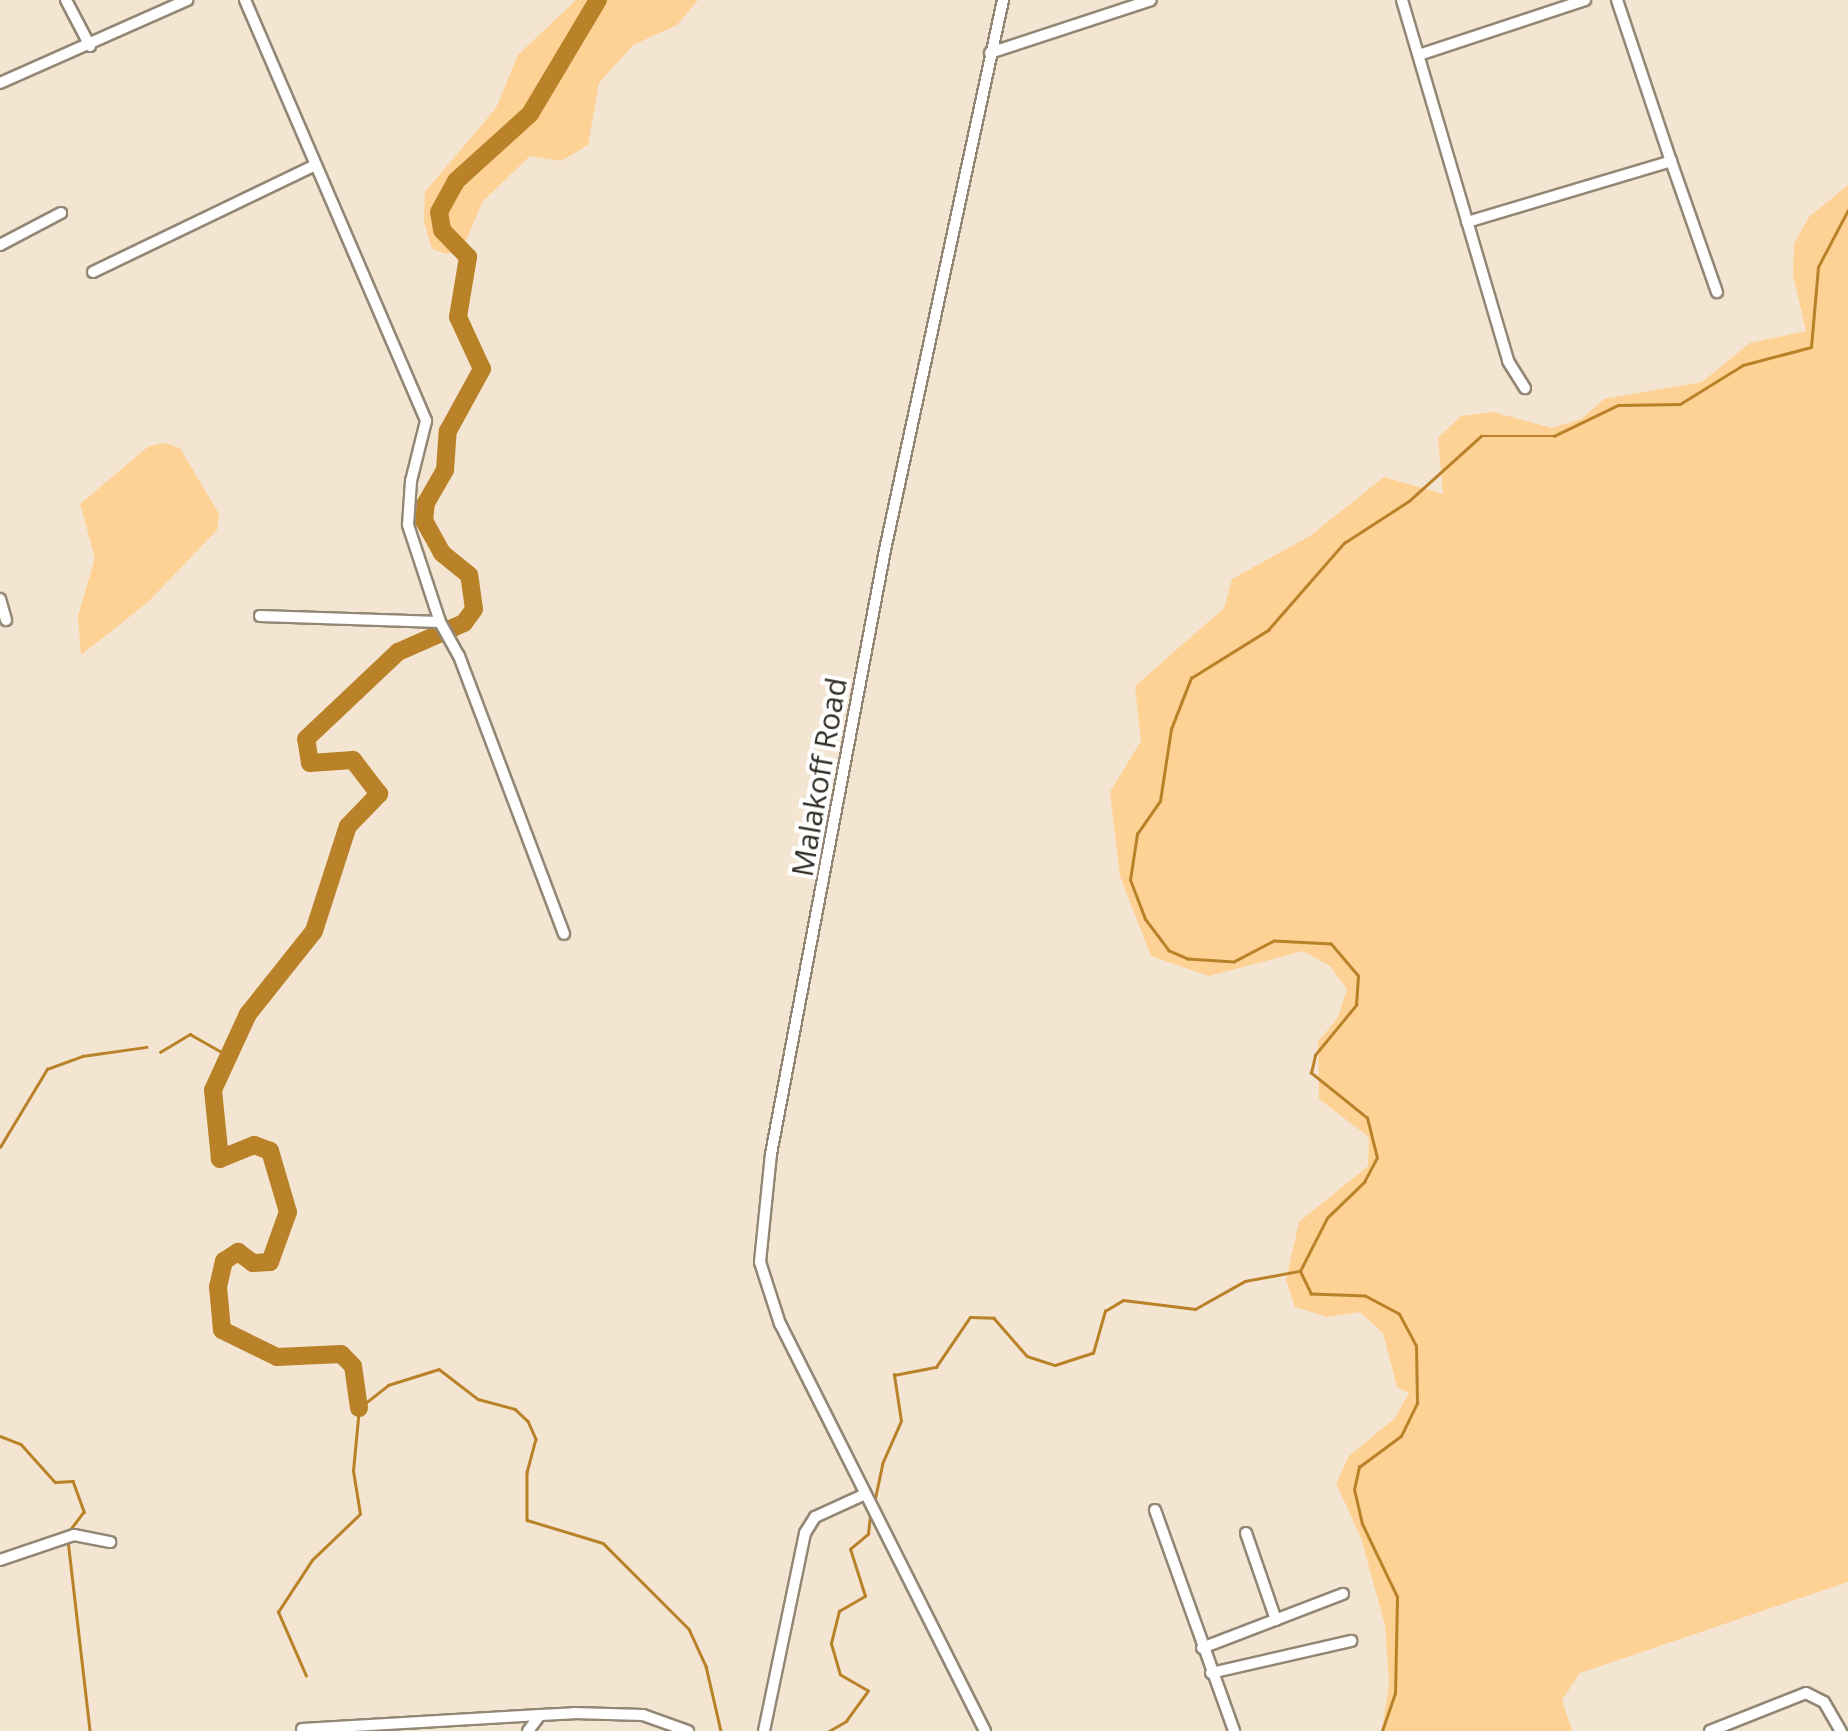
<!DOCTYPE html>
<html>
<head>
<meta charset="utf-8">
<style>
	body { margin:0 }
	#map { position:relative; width:1848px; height:1731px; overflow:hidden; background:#f4e5d2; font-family:"Open Sans",sans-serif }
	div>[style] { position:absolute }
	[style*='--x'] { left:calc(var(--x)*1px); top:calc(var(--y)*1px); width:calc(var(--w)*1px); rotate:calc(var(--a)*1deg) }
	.green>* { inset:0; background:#fed195 }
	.stream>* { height:2.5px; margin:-1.25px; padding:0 1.25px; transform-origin:1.25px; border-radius:1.25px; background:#b98228 }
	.river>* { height:18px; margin:-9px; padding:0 9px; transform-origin:9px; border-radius:9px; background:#b98228 }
	.roads { filter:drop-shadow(2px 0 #938674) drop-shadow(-2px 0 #938674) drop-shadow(0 2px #938674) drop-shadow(0 -2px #938674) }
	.minor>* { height:10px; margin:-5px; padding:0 5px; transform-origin:5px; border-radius:5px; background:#fff }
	span { translate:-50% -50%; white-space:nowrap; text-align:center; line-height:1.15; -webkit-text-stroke:8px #fff; paint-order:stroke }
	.street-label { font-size:30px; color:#312c25 }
</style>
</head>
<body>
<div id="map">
	<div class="green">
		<i style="clip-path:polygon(576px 0,698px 0,677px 25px,633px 45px,599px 83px,588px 145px,561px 161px,530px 156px,483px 201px,463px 247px,447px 254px,432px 249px,424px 222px,425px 192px,496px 108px,518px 55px)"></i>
		<i style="clip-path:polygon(1848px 185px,1848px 1582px,1580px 1673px,1562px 1700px,1572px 1731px,1382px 1731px,1389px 1683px,1385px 1625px,1361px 1538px,1336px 1483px,1349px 1456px,1395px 1418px,1409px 1393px,1397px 1387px,1383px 1333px,1360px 1312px,1328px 1317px,1295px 1307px,1286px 1280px,1299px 1222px,1368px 1166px,1369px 1137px,1319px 1099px,1318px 1042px,1338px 1017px,1347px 989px,1330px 966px,1303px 951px,1209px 976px,1151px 956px,1120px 876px,1110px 792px,1141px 741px,1135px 686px,1224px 608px,1232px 579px,1310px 536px,1384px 477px,1443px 494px,1438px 438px,1461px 416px,1493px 412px,1552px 428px,1581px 419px,1604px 399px,1702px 382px,1750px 343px,1806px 331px,1793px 275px,1794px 244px,1809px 217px)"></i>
		<i style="clip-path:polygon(164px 443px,180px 448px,219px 514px,217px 530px,147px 603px,81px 655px,78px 616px,95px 558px,80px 504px,149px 446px)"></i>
	</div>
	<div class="stream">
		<i style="--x:160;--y:1052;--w:35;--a:-31"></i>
		<i style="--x:190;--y:1034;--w:40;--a:29.7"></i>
		<i style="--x:0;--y:1147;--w:91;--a:-58.9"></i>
		<i style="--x:47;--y:1069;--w:37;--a:-20"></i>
		<i style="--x:82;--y:1056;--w:65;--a:-8"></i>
		<i style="--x:0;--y:1436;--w:22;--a:21"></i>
		<i style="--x:21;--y:1444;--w:51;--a:48.2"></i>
		<i style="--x:55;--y:1482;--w:18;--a:-3"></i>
		<i style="--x:73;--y:1481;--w:33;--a:70"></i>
		<i style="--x:84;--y:1512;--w:25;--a:127"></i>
		<i style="--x:874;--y:1503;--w:40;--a:-78"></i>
		<i style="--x:882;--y:1464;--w:47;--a:-66.2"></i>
		<i style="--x:901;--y:1421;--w:47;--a:-98.7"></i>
		<i style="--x:894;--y:1375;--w:43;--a:-10.8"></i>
		<i style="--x:936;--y:1367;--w:60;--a:-55.8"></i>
		<i style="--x:970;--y:1317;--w:24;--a:2"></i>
		<i style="--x:994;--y:1318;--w:50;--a:49"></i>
		<i style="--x:1027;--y:1356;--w:29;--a:18"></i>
		<i style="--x:1055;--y:1365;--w:40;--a:-18"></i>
		<i style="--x:1093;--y:1353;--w:44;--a:-74.1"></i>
		<i style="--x:1105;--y:1311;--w:21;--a:-31"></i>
		<i style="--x:1123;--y:1300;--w:73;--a:7.1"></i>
		<i style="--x:1195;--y:1309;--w:57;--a:-29.2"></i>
		<i style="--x:1245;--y:1281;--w:55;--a:-10.5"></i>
		<i style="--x:68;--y:1540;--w:192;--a:83.4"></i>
		<i style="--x:306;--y:1676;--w:70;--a:-113.6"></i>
		<i style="--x:278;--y:1612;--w:62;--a:-56.8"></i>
		<i style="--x:312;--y:1560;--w:66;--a:-43.8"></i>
		<i style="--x:360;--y:1514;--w:44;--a:-99.2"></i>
		<i style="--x:353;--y:1471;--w:63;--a:-84.6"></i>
		<i style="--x:359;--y:1408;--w:37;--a:-38"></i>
		<i style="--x:388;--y:1385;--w:53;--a:-17.4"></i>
		<i style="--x:439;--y:1369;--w:49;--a:37.6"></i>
		<i style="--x:478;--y:1399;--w:38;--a:15"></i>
		<i style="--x:515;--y:1409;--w:18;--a:43"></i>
		<i style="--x:528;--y:1421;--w:20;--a:66"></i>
		<i style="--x:536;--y:1439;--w:34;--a:105"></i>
		<i style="--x:527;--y:1472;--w:48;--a:90"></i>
		<i style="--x:527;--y:1520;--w:79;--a:16.8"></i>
		<i style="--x:603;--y:1543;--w:122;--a:45"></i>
		<i style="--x:689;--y:1629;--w:41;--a:65.3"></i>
		<i style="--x:706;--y:1666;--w:67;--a:77"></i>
		<i style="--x:829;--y:1731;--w:20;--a:-30"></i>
		<i style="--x:846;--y:1721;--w:37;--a:-54"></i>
		<i style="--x:868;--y:1691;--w:32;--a:-150"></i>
		<i style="--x:840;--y:1675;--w:33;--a:-106"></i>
		<i style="--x:831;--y:1643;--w:33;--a:-76"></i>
		<i style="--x:839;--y:1611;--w:30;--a:-30"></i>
		<i style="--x:865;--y:1596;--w:49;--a:-107.7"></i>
		<i style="--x:850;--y:1549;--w:23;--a:-40"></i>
		<i style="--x:868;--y:1534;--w:19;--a:-84"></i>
		<i style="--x:1382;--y:1731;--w:39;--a:-71"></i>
		<i style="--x:1395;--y:1694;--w:97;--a:-88.8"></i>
		<i style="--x:1397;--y:1597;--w:81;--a:-115.6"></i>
		<i style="--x:1362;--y:1524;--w:35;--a:-103"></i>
		<i style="--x:1354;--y:1490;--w:24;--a:-78"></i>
		<i style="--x:1359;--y:1467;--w:52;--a:-36.4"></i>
		<i style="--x:1401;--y:1436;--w:37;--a:-64"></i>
		<i style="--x:1417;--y:1403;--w:57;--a:-91"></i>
		<i style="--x:1416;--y:1346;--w:36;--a:-118"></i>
		<i style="--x:1399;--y:1314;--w:38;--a:-152"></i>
		<i style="--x:1365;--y:1296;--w:54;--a:-177.9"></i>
		<i style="--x:1311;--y:1294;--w:25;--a:-116"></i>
		<i style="--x:1300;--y:1271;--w:59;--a:-63"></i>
		<i style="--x:1327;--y:1218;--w:52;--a:-44.2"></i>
		<i style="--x:1364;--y:1182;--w:27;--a:-62"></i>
		<i style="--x:1377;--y:1158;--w:41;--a:-104"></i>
		<i style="--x:1367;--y:1118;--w:72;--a:-141.2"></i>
		<i style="--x:1311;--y:1073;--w:18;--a:-77"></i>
		<i style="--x:1315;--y:1055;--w:65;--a:-50.6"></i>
		<i style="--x:1356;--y:1005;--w:29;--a:-86"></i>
		<i style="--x:1358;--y:976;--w:42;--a:-130.2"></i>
		<i style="--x:1331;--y:944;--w:57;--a:-177"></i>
		<i style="--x:1274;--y:941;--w:45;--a:152.3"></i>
		<i style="--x:1234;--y:962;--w:46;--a:-176.3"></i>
		<i style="--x:1188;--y:959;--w:21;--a:-157"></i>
		<i style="--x:1169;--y:951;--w:40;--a:-127"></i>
		<i style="--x:1145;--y:919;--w:42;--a:-111"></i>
		<i style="--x:1130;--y:880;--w:47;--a:-81.3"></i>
		<i style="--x:1137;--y:834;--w:40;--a:-55.1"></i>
		<i style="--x:1160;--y:801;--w:73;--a:-81.3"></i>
		<i style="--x:1171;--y:729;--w:55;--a:-68.6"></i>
		<i style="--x:1191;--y:678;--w:91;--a:-31.9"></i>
		<i style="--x:1268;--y:630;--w:116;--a:-48.9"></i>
		<i style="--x:1344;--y:543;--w:77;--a:-32.9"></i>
		<i style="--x:1409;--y:501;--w:97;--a:-42.1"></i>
		<i style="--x:1481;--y:436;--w:73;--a:0"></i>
		<i style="--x:1554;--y:436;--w:71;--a:-25.8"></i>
		<i style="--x:1618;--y:405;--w:62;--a:-0.9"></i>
		<i style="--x:1680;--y:404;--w:74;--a:-31.8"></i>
		<i style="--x:1743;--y:365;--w:70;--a:-14.8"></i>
		<i style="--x:1811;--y:347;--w:80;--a:-85"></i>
		<i style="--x:1818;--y:267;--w:64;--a:-62.2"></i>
	</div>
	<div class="river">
		<i style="--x:359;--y:1408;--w:42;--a:-98.1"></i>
		<i style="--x:353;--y:1366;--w:17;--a:-135"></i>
		<i style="--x:341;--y:1354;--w:64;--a:177.3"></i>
		<i style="--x:277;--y:1357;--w:61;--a:-153.9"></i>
		<i style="--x:222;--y:1330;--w:43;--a:-95.3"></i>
		<i style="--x:218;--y:1287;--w:27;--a:-77"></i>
		<i style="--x:224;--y:1261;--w:17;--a:-33"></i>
		<i style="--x:238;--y:1252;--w:19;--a:36"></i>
		<i style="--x:253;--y:1263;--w:17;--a:-3"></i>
		<i style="--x:270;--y:1262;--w:53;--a:-70.2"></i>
		<i style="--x:288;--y:1212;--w:64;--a:-106.4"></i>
		<i style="--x:270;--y:1151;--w:17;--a:-159"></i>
		<i style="--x:254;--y:1145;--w:37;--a:158"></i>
		<i style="--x:220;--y:1159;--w:69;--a:-95.8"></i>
		<i style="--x:213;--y:1090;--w:84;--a:-65.3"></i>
		<i style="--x:248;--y:1014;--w:106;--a:-51.5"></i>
		<i style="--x:314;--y:931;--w:110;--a:-72.1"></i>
		<i style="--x:348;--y:826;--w:45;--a:-45.9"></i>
		<i style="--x:379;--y:794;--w:43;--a:-127.4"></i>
		<i style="--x:353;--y:760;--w:43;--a:176"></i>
		<i style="--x:310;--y:763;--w:24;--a:-99"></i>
		<i style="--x:306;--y:739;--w:127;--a:-43.4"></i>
		<i style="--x:398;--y:652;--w:72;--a:-23.7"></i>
		<i style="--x:464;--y:623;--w:17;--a:-54"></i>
		<i style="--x:474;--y:609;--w:34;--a:-98"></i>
		<i style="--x:469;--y:575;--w:35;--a:-141"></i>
		<i style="--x:442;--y:553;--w:37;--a:-119"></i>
		<i style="--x:424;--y:521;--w:18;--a:-84"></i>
		<i style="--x:426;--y:503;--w:38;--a:-60"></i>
		<i style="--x:445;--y:470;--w:39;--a:-86"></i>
		<i style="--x:448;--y:431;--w:71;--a:-61.3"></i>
		<i style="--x:482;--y:369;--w:57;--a:-114.8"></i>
		<i style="--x:458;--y:317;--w:61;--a:-80.5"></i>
		<i style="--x:468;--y:257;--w:37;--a:-134"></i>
		<i style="--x:442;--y:230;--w:18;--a:-99"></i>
		<i style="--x:439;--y:212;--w:35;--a:-61"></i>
		<i style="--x:456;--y:181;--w:100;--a:-42.2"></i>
		<i style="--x:530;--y:114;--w:133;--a:-59.2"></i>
	</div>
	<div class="roads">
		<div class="minor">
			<i style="--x:66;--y:0;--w:52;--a:62.4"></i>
			<i style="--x:245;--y:0;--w:458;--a:66.7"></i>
			<i style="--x:426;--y:421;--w:62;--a:104"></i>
			<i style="--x:411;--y:481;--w:44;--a:93.9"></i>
			<i style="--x:408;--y:525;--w:102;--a:71.7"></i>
			<i style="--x:1402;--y:0;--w:376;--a:73.6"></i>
			<i style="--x:1508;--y:361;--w:32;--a:58"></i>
			<i style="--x:1617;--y:0;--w:170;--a:71.5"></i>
			<i style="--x:990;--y:53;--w:169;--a:-18.2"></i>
			<i style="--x:1419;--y:55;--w:175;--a:-18.3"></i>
			<i style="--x:0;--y:83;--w:205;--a:-23.9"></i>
			<i style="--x:1467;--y:222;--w:213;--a:-16.6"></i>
			<i style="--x:1671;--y:161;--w:139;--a:70.7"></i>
			<i style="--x:0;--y:245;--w:69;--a:-27.7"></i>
			<i style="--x:93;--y:272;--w:244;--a:-25.7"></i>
			<i style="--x:0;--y:599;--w:22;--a:74"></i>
			<i style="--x:260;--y:616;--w:180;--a:1.9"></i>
			<i style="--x:440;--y:622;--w:39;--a:61"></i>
			<i style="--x:459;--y:656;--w:297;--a:69.3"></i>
			<i style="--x:1155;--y:1510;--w:235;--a:70.3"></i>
			<i style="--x:1246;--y:1533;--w:92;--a:71"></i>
			<i style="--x:0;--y:1560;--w:78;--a:-18.7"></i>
			<i style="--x:74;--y:1535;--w:37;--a:11"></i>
			<i style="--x:1202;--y:1648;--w:151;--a:-21"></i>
			<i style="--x:1211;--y:1673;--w:144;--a:-12.9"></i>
			<i style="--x:302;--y:1729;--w:238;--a:-3.4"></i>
			<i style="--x:528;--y:1731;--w:20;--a:-53"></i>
			<i style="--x:540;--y:1715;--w:34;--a:-3"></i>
			<i style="--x:574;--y:1713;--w:69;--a:1.7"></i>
			<i style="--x:643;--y:1715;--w:48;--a:19.6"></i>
			<i style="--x:764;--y:1731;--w:202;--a:-78.3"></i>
			<i style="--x:805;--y:1533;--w:19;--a:-58"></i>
			<i style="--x:815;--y:1517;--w:53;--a:-24.6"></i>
			<i style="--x:985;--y:1731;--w:456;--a:-116.7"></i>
			<i style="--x:780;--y:1324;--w:65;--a:-107.9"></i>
			<i style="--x:760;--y:1262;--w:109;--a:-84.2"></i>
			<i style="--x:771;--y:1154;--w:615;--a:-79.31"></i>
			<i style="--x:885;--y:550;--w:563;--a:-77.89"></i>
			<i style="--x:1710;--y:1731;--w:103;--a:-21.6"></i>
			<i style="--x:1806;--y:1693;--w:20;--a:27"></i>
			<i style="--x:1824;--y:1702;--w:34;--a:60"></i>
		</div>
	</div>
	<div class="street-label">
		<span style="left:819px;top:777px;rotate:-80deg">Malakoff Road</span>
	</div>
</div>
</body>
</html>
